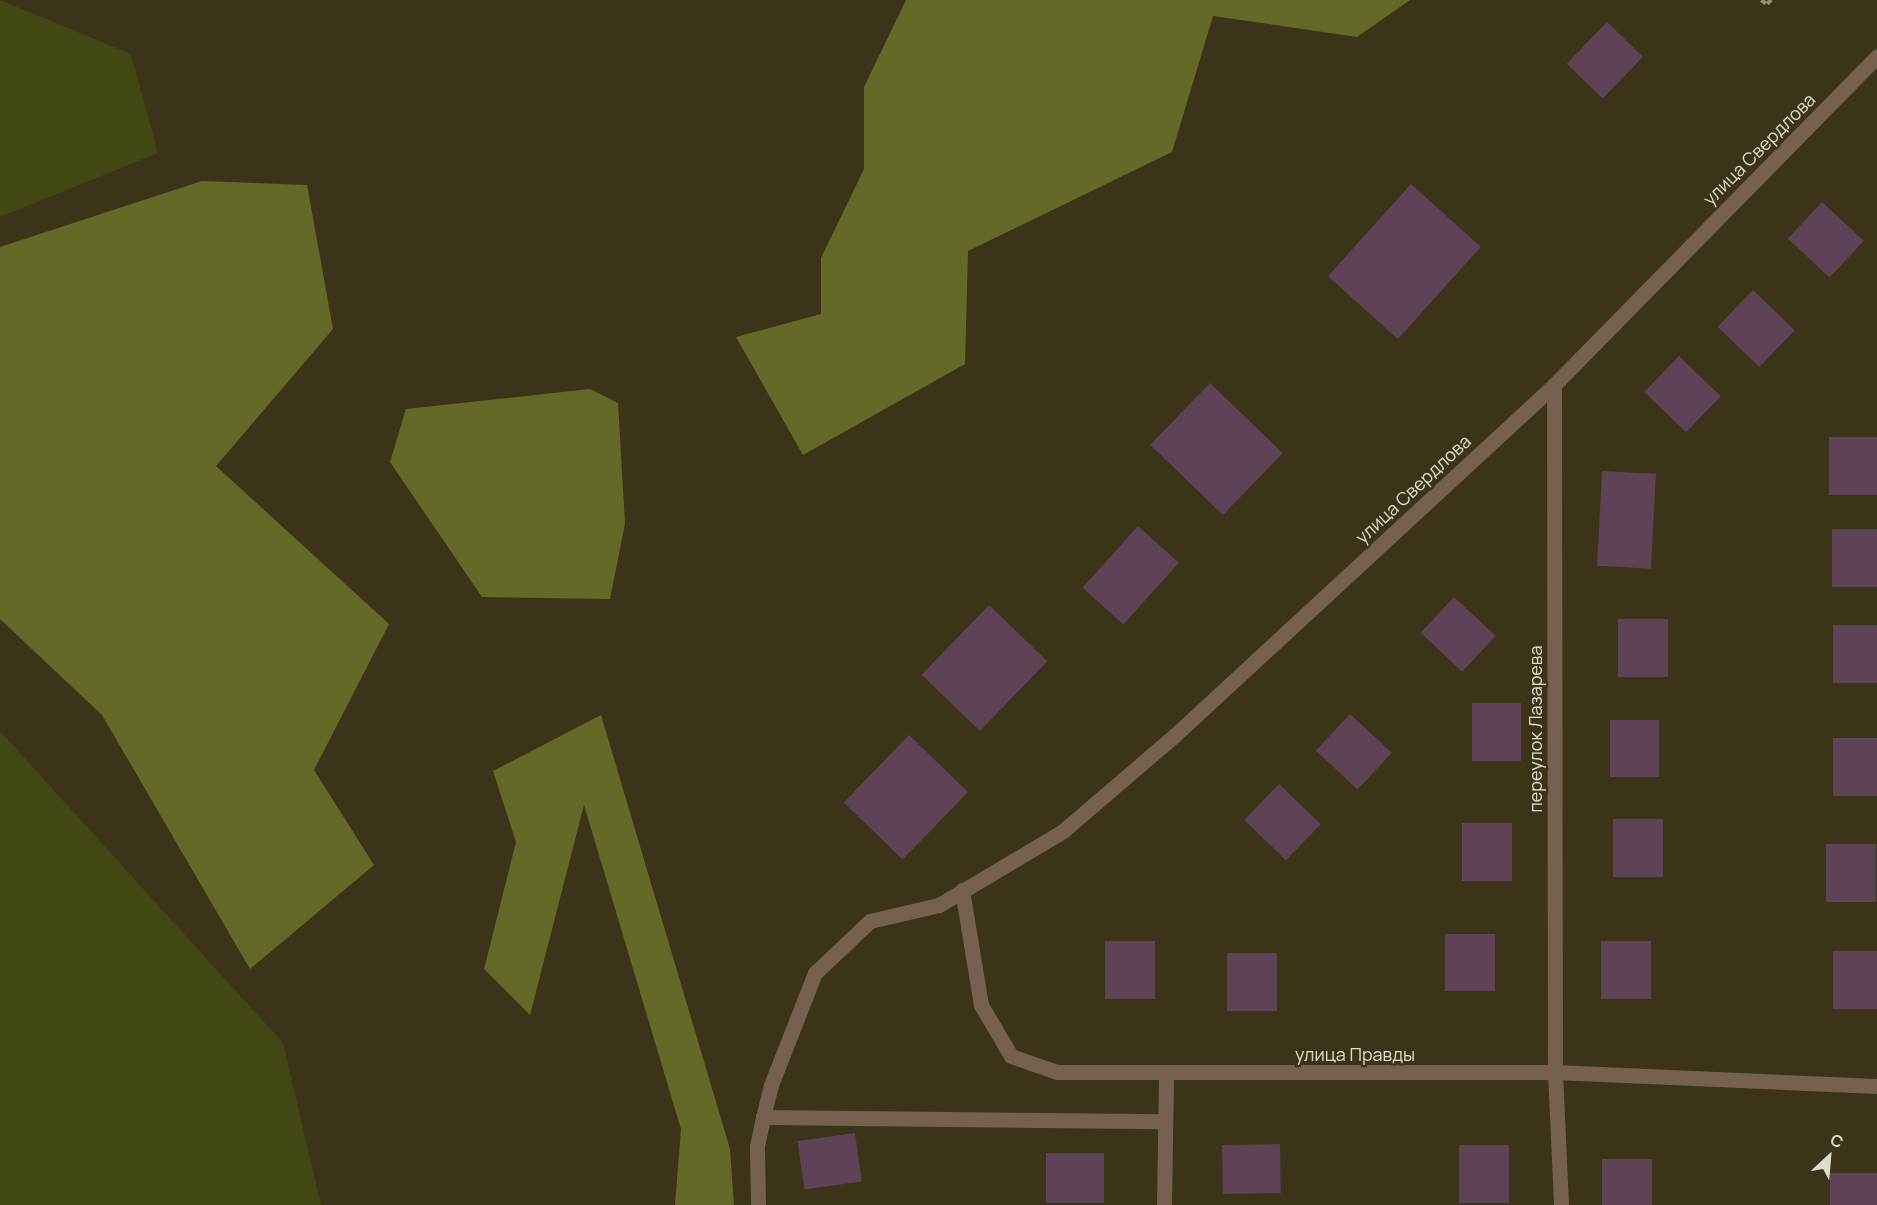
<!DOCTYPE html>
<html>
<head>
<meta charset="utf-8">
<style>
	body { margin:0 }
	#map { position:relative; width:1877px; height:1205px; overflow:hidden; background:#3b3418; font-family:Manrope,sans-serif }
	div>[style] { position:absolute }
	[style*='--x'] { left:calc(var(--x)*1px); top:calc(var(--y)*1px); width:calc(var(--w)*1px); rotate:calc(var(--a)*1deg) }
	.green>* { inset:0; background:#434714 }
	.forest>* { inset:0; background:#646928 }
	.building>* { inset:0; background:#5d4355; transform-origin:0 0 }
	.path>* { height:4px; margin-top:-2px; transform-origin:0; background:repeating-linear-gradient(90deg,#918c76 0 6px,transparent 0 9px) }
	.lane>* { height:15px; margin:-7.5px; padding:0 7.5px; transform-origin:7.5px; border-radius:7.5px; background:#76604e }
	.street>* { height:15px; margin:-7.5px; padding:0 7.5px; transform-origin:7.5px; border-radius:7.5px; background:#76604e }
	span { translate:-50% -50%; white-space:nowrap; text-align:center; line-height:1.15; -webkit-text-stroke:4.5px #3b3418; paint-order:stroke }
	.street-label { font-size:18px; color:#e0dccc }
	.north { position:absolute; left:1799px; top:1127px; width:60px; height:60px; -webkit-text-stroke:4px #3b3418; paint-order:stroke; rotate:26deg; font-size:16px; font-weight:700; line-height:24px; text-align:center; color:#e0dccc }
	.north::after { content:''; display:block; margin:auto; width:21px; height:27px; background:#e0dccc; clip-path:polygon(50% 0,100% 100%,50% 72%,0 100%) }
</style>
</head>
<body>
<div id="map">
	<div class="green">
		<i style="clip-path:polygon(0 0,131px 54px,158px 153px,0 217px)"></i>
		<i style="clip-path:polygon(0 731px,283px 1043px,321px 1205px,0 1205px)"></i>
	</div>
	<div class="forest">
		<i style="clip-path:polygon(906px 0,1410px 0,1357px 37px,1213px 16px,1172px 152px,968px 251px,965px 364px,803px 455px,736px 337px,821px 314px,821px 258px,864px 169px,864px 87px)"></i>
		<i style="clip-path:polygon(202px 181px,307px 185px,333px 329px,216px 466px,389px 624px,314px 770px,374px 865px,250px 969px,102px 715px,0 619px,0 247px)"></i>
		<i style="clip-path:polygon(590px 389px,618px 403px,625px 524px,610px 599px,482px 597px,390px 462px,406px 409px)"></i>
		<i style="clip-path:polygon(601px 715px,730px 1149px,734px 1205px,675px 1205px,681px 1129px,584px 805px,530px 1015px,484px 969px,516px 842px,493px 771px)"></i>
	</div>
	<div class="building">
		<i style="left:1607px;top:22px;width:50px;height:58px;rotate:44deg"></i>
		<i style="left:1411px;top:184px;width:94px;height:124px;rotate:42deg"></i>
		<i style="left:1822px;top:202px;width:57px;height:50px;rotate:43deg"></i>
		<i style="left:1753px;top:290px;width:58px;height:51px;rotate:44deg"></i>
		<i style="left:1679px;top:356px;width:58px;height:50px;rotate:44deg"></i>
		<i style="left:1210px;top:383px;width:101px;height:86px;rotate:44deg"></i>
		<i style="left:1829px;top:437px;width:48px;height:58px"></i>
		<i style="left:1602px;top:471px;width:54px;height:95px;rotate:3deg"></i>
		<i style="left:1138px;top:526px;width:55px;height:83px;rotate:42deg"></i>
		<i style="left:1832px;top:529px;width:45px;height:58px"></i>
		<i style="left:1454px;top:597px;width:57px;height:49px;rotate:43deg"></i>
		<i style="left:989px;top:605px;width:81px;height:97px;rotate:44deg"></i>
		<i style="left:1618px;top:619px;width:50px;height:58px"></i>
		<i style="left:1833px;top:625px;width:44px;height:58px"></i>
		<i style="left:1472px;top:703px;width:49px;height:58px"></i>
		<i style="left:1350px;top:714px;width:57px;height:50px;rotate:43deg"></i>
		<i style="left:1610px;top:720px;width:49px;height:57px"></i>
		<i style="left:909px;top:735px;width:82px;height:94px;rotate:44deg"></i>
		<i style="left:1877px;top:738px;width:58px;height:44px;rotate:90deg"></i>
		<i style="left:1279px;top:784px;width:58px;height:50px;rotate:44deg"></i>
		<i style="left:1613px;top:819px;width:50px;height:58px"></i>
		<i style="left:1462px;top:823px;width:50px;height:58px"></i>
		<i style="left:1826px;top:844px;width:50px;height:58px"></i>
		<i style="left:1445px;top:934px;width:50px;height:57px"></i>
		<i style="left:1105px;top:941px;width:50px;height:58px"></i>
		<i style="left:1601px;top:941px;width:50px;height:58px"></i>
		<i style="left:1877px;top:951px;width:58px;height:44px;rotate:90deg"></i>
		<i style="left:1227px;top:953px;width:50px;height:58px"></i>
		<i style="left:855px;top:1133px;width:49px;height:58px;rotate:82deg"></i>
		<i style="left:1280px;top:1144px;width:49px;height:58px;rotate:89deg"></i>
		<i style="left:1459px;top:1145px;width:50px;height:58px"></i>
		<i style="left:1104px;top:1153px;width:50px;height:58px;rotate:90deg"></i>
		<i style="left:1602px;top:1159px;width:50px;height:46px"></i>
		<i style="left:1830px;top:1173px;width:47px;height:32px"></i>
	</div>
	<div class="path">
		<i style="--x:1761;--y:0;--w:7;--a:34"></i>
		<i style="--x:1767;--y:4;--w:6;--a:-45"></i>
	</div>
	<div class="lane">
		<i style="--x:962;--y:890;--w:117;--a:80.6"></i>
		<i style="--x:981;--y:1005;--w:59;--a:59.5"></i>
		<i style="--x:1011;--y:1056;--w:49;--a:19.2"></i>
		<i style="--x:1057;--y:1072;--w:498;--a:0"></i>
		<i style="--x:1555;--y:1072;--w:322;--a:2.5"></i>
		<i style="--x:763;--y:1117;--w:402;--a:0.6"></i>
		<i style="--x:758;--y:1205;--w:59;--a:-91"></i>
		<i style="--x:757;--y:1146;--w:30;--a:-78"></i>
		<i style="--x:763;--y:1117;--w:33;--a:-76"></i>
		<i style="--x:771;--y:1085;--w:120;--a:-68.6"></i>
		<i style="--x:815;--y:973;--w:76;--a:-43.4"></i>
		<i style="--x:870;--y:921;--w:71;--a:-13.1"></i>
		<i style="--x:1164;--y:1205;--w:131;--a:-89.1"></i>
	</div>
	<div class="street">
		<i style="--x:1554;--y:385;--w:687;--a:89.92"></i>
		<i style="--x:1555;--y:1072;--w:133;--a:87.4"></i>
		<i style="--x:939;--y:905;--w:144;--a:-30.8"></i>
		<i style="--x:1063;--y:831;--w:148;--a:-40.6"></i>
		<i style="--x:1175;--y:735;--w:516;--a:-42.72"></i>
		<i style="--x:1554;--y:385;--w:461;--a:-45.5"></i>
	</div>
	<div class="street-label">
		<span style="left:1759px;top:149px;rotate:-45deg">улица Свердлова</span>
		<span style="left:1413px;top:489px;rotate:-43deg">улица Свердлова</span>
		<span style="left:1535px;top:729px;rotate:-90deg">переулок Лазарева</span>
		<span style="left:1355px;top:1054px">улица Правды</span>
	</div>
	<div class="north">С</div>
</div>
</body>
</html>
